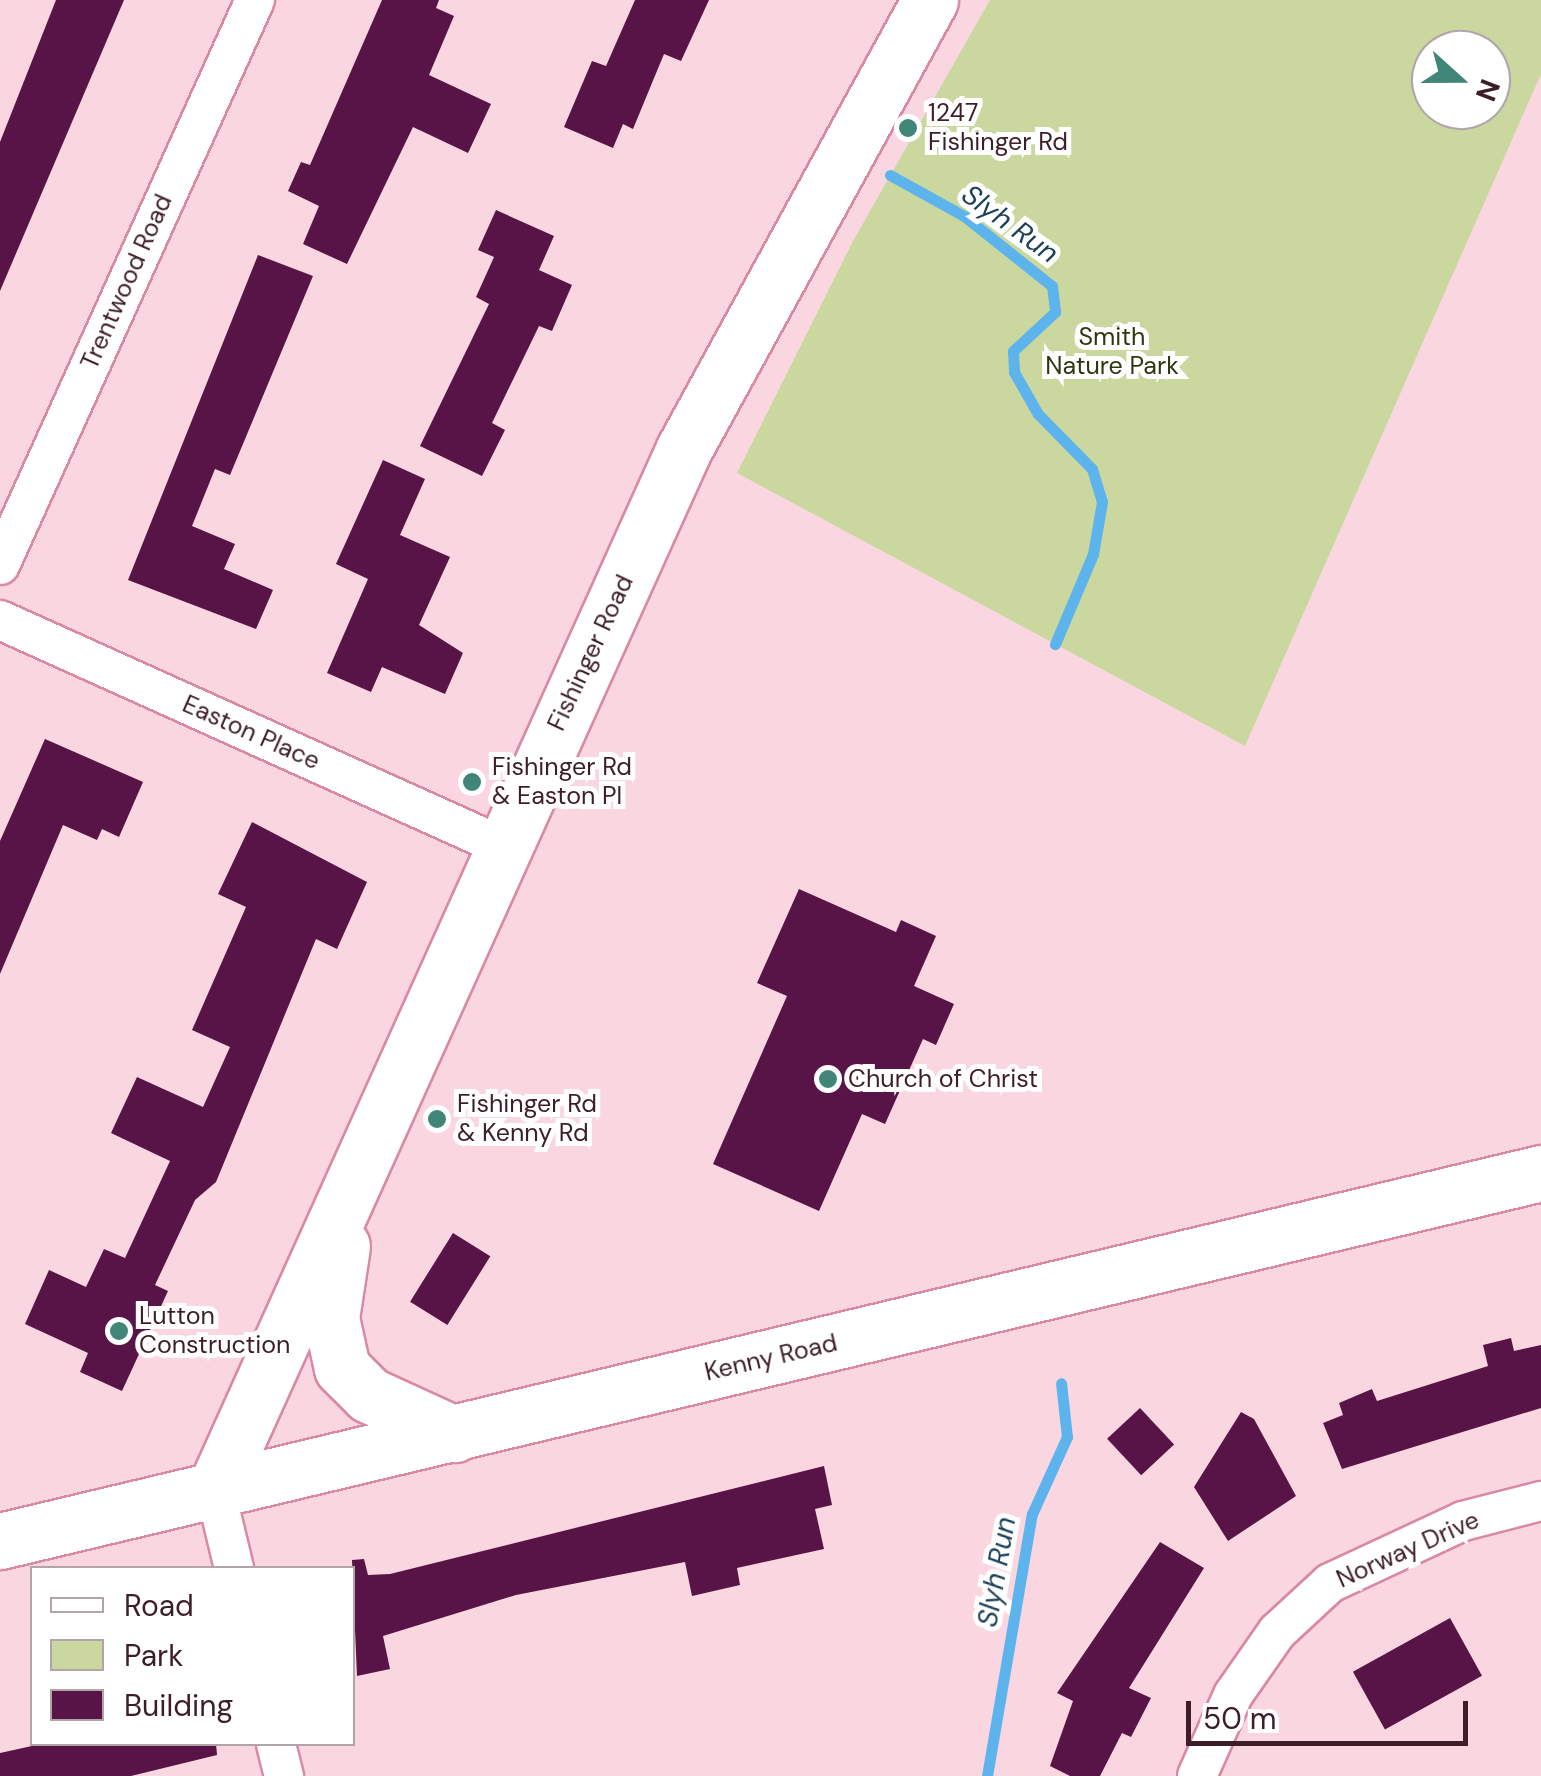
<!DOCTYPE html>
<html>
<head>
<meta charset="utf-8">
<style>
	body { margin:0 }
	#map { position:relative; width:1541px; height:1776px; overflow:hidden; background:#fad7e0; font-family:"DM Sans",sans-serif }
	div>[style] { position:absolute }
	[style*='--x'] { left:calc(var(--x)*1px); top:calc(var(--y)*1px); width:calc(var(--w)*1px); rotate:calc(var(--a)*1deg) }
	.green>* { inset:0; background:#cad8a0 }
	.stream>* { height:11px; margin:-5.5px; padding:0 5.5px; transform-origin:5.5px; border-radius:5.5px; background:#5db3ec }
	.building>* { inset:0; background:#581347; transform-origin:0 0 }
	.roads { filter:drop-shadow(2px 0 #d989a2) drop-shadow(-2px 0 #d989a2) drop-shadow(0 2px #d989a2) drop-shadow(0 -2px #d989a2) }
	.minor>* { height:38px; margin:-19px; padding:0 19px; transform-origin:19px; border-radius:19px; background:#fff }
	.secondary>* { height:55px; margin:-27.5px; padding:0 27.5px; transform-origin:27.5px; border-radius:27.5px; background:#fff }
	.dots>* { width:28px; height:28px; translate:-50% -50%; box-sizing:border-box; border:5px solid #fff; border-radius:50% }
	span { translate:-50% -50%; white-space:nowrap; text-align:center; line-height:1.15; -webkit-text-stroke:10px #fff; paint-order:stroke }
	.poi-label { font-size:25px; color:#3d1d28 }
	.left { translate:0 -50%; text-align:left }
	.street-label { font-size:25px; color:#3d1d28 }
	.park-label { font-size:25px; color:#2f3711 }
	.water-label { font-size:28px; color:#1c4159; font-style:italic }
	.legend { position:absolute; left:30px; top:1566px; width:325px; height:180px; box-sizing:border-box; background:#fff; border:2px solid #b1a5a9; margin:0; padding:12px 18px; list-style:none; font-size:30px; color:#3d1d28 }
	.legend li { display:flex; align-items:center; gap:20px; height:50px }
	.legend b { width:50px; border:2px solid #b1a5a9 }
	.north { position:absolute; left:1411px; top:30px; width:100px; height:100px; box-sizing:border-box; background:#fff; border:2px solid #b1a5a9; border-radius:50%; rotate:111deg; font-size:28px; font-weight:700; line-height:40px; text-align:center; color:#3d1d28 }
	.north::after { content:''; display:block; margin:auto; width:35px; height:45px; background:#418578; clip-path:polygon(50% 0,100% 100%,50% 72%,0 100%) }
	.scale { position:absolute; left:1186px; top:1701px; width:282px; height:45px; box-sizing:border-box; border:5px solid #3d1d28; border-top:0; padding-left:12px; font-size:30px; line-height:35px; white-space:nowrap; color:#3d1d28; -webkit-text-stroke:8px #fff; paint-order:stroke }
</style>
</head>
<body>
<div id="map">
	<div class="green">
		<i style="clip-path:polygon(evenodd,990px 0,1541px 0,1541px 74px,1245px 746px,737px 473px,853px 241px,990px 0,1431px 50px,1491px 50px,1491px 110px,1431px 110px,1431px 50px)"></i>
	</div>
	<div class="stream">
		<i style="--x:890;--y:175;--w:85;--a:29"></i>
		<i style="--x:964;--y:216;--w:112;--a:38.5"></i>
		<i style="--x:1052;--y:286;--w:26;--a:83"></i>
		<i style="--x:1055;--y:312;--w:57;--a:137.1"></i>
		<i style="--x:1013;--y:351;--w:21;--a:87"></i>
		<i style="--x:1014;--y:372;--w:48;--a:60.3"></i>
		<i style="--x:1038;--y:414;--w:77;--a:45.5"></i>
		<i style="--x:1092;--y:469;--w:34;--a:73"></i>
		<i style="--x:1102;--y:502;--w:53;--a:99.8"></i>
		<i style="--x:1093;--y:554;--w:98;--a:112.9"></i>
		<i style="--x:987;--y:1776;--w:266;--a:-80.3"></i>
		<i style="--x:1032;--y:1514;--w:85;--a:-65.6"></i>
		<i style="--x:1067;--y:1437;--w:54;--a:-96.3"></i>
	</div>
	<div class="building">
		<i style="clip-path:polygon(56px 0,124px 0,0 291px,0 142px)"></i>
		<i style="clip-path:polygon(382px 0,439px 0,436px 8px,454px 16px,429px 75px,491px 104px,468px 153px,413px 127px,347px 264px,303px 244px,319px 206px,288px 191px,301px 162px,310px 165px)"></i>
		<i style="clip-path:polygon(635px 0,709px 0,681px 61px,664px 54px,633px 129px,623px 124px,613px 148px,564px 127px,592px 61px,606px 66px)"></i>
		<i style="clip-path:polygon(496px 210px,554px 236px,539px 270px,572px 285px,552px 331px,539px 326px,492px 423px,505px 430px,482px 476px,420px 446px,489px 304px,476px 297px,494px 257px,478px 250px)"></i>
		<i style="clip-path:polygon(258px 255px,313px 276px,230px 475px,215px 469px,192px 526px,235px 544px,224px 569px,273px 590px,256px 629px,128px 580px)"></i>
		<i style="clip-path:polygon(383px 460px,425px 479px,400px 535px,450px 557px,419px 625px,463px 653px,445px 694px,382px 667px,371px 692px,327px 673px,368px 579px,336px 564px)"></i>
		<i style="clip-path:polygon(45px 739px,143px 782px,119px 837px,102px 829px,97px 840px,63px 825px,0 974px,0 841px)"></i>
		<i style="clip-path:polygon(252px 822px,367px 882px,337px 949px,316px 939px,216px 1182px,195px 1200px,155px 1285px,168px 1291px,122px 1391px,80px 1372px,88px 1353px,25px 1324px,49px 1270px,86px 1287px,104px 1249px,125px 1258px,170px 1161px,111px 1133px,137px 1077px,203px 1107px,230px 1047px,192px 1030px,246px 907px,218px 894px)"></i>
		<i style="clip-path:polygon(799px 889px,896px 932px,901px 920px,936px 936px,914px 986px,954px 1004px,936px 1045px,923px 1039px,885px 1124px,862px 1114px,819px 1211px,713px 1164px,787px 996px,757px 983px)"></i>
		<i style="left:453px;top:1233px;width:44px;height:81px;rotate:32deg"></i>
		<i style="clip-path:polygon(1511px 1338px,1514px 1351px,1541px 1345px,1541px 1408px,1342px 1469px,1323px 1423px,1343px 1415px,1339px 1403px,1372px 1389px,1377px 1401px,1488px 1366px,1483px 1345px)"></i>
		<i style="left:1140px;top:1408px;width:50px;height:45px;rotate:47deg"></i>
		<i style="clip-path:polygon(1241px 1412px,1254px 1419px,1296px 1496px,1228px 1541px,1194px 1487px)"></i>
		<i style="clip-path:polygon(824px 1466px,832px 1505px,815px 1509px,824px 1549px,737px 1568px,740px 1585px,692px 1596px,685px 1562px,516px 1595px,383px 1636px,390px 1669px,357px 1676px,352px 1560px,364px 1559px,368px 1575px,390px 1574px)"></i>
		<i style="clip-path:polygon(1160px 1542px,1204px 1568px,1129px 1688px,1151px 1698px,1131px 1737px,1122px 1733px,1100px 1776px,1070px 1776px,1050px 1766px,1073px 1701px,1057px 1693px)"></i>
		<i style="left:1450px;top:1618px;width:66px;height:111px;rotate:61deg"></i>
		<i style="clip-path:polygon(41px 1744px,216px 1744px,217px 1755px,131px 1776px,0 1776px,0 1753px)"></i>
	</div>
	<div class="roads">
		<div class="minor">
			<i style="--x:0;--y:565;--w:620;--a:-65.71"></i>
			<i style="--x:0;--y:620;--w:551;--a:24.24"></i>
			<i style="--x:215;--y:1489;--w:81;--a:76.5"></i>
			<i style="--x:276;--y:1744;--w:33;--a:76"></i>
			<i style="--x:1197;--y:1776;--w:89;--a:-66"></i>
			<i style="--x:1233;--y:1695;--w:77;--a:-55.1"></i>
			<i style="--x:1277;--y:1632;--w:72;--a:-42.8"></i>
			<i style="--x:1330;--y:1583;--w:147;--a:-25"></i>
			<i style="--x:1463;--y:1521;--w:81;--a:-14.4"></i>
		</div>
		<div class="secondary">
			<i style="--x:342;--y:1246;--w:73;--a:98.7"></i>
			<i style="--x:331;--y:1318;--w:51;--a:77.6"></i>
			<i style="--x:342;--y:1368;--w:38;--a:45"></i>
			<i style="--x:369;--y:1395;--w:94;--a:24.6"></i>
			<i style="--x:215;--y:1489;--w:1141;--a:-65.73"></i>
			<i style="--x:684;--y:449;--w:512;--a:-61.28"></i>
			<i style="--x:0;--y:1541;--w:1584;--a:-13.43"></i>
		</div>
	</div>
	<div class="dots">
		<i style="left:908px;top:128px;background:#418578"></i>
		<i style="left:472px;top:782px;background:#418578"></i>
		<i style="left:828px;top:1079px;background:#418578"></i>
		<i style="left:437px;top:1119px;background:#418578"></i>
		<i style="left:119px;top:1331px;background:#418578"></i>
	</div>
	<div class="poi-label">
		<span class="left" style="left:928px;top:128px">1247<br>Fishinger Rd</span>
		<span class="left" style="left:492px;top:782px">Fishinger Rd<br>&amp; Easton Pl</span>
		<span class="left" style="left:848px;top:1079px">Church of Christ</span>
		<span class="left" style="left:457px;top:1119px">Fishinger Rd<br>&amp; Kenny Rd</span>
		<span class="left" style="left:139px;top:1331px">Lutton<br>Construction</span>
	</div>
	<div class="street-label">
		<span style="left:127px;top:282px;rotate:-66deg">Trentwood Road</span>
		<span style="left:591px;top:653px;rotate:-65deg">Fishinger Road</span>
		<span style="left:251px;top:733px;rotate:24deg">Easton Place</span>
		<span style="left:771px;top:1358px;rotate:-13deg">Kenny Road</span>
		<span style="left:1408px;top:1550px;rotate:-24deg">Norway Drive</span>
	</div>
	<div class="park-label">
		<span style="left:1112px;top:352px">Smith<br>Nature Park</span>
	</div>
	<div class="water-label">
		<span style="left:1010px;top:224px;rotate:36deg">Slyh Run</span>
		<span style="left:997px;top:1572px;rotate:-80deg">Slyh Run</span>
	</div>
	<ul class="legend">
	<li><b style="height:12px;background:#fff"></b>Road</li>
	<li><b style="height:28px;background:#cad8a0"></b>Park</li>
	<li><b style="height:28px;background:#581347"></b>Building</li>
	</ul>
	<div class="north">N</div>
	<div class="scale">50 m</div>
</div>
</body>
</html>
